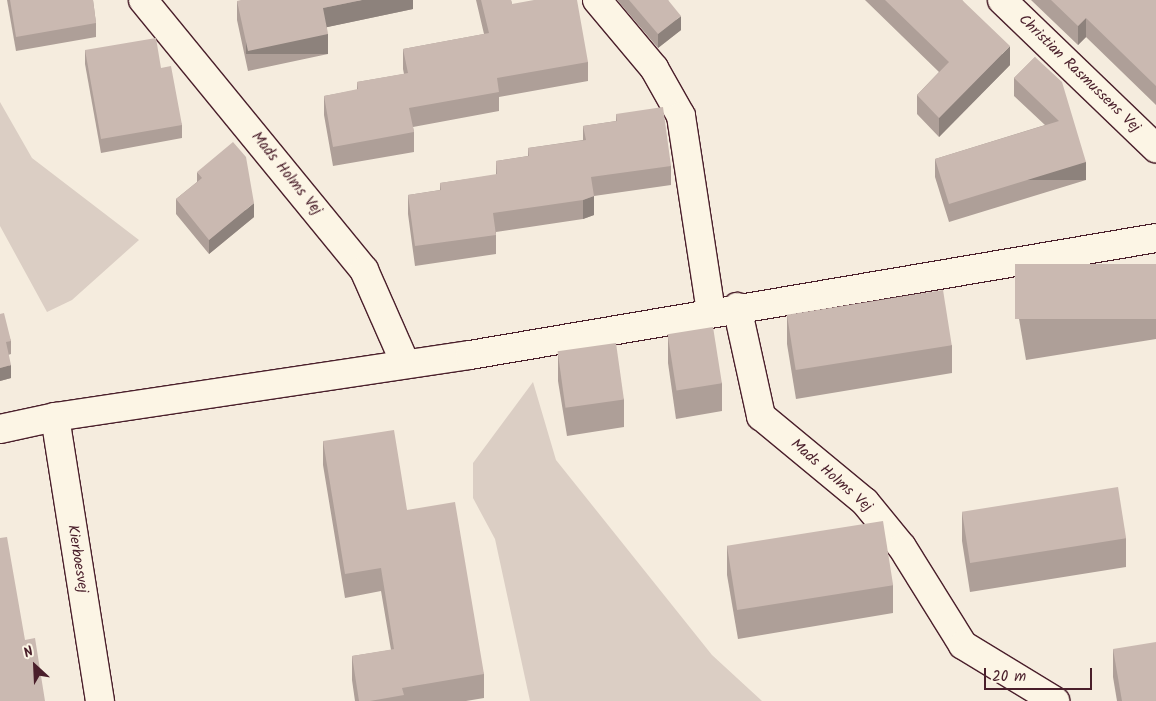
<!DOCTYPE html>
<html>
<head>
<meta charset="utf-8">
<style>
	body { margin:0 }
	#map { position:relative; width:1156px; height:701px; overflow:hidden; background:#f5ecde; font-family:Kalam,sans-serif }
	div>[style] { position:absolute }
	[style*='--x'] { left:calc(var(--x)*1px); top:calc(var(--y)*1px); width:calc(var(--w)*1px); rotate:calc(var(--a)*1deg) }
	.green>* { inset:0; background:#dbcec4 }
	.roads { filter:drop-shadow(1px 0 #4a1f2b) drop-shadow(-1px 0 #4a1f2b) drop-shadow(0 1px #4a1f2b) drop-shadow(0 -1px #4a1f2b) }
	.minor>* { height:28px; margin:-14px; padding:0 14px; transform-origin:14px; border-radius:14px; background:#fcf5e5 }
	.tertiary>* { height:28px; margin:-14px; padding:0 14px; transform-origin:14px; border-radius:14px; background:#fcf5e5 }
	.wall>* { inset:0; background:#ae9f98 }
	.shaded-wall>* { inset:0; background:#8d827c; transform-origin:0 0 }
	.building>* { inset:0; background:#cab9b1; transform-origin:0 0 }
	span { translate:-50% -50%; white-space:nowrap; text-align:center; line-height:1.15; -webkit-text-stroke:5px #fcf5e5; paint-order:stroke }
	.street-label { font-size:15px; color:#4a1f2b }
	.north { position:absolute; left:10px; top:641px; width:50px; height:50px; -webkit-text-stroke:4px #fcf5e5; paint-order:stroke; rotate:335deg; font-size:14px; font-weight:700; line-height:20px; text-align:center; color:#4a1f2b }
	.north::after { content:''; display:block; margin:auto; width:18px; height:22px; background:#4a1f2b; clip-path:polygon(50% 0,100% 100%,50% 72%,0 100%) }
	.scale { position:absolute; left:984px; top:668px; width:108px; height:22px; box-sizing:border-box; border:2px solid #4a1f2b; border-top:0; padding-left:6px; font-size:15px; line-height:18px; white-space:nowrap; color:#4a1f2b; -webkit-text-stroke:4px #fcf5e5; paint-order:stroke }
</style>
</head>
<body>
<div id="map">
	<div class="green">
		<i style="clip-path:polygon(0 102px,32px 158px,139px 240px,72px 300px,47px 312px,0 226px)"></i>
		<i style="clip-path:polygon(533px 382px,556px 460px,712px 655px,762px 701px,530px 701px,495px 539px,473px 498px,473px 463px)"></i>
	</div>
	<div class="roads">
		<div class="minor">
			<i style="--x:143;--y:0;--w:349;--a:50.7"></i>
			<i style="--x:364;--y:270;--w:102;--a:66.2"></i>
			<i style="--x:597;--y:0;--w:89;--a:50"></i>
			<i style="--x:654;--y:68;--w:55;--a:60.6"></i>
			<i style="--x:681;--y:116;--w:197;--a:81.3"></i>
			<i style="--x:1002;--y:0;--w:214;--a:43.9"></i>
			<i style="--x:737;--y:307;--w:112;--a:77.6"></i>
			<i style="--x:761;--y:416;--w:135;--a:39.6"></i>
			<i style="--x:865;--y:502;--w:58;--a:50.6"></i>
			<i style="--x:902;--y:547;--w:115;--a:58.1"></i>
			<i style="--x:963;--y:645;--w:108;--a:31.3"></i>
			<i style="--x:55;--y:417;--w:288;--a:81"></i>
		</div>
		<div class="tertiary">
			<i style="--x:0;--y:429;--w:56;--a:-12.3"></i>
			<i style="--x:55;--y:417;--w:420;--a:-8.5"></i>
			<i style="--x:470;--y:355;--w:696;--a:-9.68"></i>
		</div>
	</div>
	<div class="wall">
		<i style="clip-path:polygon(7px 0,93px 0,96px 23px,96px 37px,16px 51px)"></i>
		<i style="clip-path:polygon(413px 0,413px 9px,327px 27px,328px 54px,248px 71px,237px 20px,237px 1px)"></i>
		<i style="clip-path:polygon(476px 0,511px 0,512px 4px,588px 62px,588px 81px,499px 97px,499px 111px,413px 127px,414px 132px,414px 152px,333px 166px,324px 115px,324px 96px,357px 90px,357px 82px,404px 74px,403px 69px,403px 49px,484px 34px)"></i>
		<i style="clip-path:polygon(617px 0,668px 0,681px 30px,658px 48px)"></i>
		<i style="clip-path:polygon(865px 0,962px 0,1010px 65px,939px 137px,917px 114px,917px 95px,939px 72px)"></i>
		<i style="clip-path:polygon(1031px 0,1156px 0,1156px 105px,1086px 37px,1078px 45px)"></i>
		<i style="clip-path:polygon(85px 50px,161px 68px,182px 125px,182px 138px,101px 153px,85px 64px)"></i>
		<i style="clip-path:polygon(1035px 57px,1086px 180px,949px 222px,935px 177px,935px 159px,1045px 125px,1014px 96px,1014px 78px)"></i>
		<i style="clip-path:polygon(616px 114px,671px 166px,671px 185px,594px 196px,594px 215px,583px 219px,496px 232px,496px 254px,415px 266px,408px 214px,408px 195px,440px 190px,440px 183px,496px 175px,496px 161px,528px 156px,528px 148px,583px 140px,583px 126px,616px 121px)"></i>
		<i style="clip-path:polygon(197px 172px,254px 217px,209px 254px,176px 214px,176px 199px,197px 182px)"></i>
		<i style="clip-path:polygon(1156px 264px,1156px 339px,1026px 360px,1017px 307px,1017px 287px)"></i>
		<i style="clip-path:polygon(0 314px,11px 341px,11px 354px,8px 355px,11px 378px,0 381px)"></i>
		<i style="clip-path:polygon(787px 315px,952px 345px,952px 373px,796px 399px,787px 344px)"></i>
		<i style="clip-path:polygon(668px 335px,722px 383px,722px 411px,676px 419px,668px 363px)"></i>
		<i style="clip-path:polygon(558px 353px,624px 399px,624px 427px,567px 436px,558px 381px)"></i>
		<i style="clip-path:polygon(323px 441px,407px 510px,484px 674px,484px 698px,466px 701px,355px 701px,352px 680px,352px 656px,391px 650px,381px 591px,345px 598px,323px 465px)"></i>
		<i style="clip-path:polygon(962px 513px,1126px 538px,1126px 567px,970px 592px,962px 541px)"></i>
		<i style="clip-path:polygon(727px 546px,893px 585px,893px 613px,738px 639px,727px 575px)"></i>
		<i style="clip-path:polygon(1113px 649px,1156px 701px,1117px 701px,1113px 677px)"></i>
	</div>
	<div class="shaded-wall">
		<i style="clip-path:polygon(362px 0,413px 0,413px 9px,323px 28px,323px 8px)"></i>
		<i style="clip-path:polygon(681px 16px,681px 30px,658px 48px,658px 34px)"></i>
		<i style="clip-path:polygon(1086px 18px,1086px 37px,1078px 45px,1078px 26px)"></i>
		<i style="left:328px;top:34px;width:20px;height:82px;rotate:90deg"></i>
		<i style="clip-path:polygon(1010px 46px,1010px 65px,939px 137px,939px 118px)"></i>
		<i style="left:1086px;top:162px;width:18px;height:143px;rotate:90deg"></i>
		<i style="clip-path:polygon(594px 196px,594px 215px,583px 219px,583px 200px)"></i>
		<i style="clip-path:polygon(254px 203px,254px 217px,209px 254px,209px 240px)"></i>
		<i style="clip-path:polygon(11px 365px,11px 378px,0 381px,0 368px)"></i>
	</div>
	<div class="building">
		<i style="clip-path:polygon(10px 0,93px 0,96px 23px,16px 37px)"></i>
		<i style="clip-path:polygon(241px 0,362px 0,323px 8px,328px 34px,248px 51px,237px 1px)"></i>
		<i style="clip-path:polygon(481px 0,511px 0,512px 4px,534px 0,577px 0,588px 62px,497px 78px,499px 92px,409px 108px,414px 132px,333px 147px,324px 96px,358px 89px,357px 82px,408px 73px,403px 49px,489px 33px)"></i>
		<i style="clip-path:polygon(629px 0,668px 0,681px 16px,658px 34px)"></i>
		<i style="clip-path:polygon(885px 0,962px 0,1010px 46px,939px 118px,917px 95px,949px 62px)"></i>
		<i style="clip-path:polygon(1051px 0,1156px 0,1156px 86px,1086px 18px,1078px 26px)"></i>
		<i style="clip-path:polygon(156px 38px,161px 68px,171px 66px,182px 125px,101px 139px,85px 50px)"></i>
		<i style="clip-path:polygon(1035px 57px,1062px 82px,1086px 162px,949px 204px,935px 159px,1059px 121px,1014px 78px)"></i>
		<i style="clip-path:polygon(663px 107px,671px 166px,591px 177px,594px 196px,583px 200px,493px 213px,496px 235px,415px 246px,408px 195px,441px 190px,440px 183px,497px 174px,496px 161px,529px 156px,528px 148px,586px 140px,583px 126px,617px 121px,616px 114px)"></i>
		<i style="clip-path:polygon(233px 142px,246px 157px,254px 203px,209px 240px,176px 199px,202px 178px,197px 172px)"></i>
		<i style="left:1156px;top:264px;width:55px;height:141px;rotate:90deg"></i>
		<i style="left:943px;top:290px;width:56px;height:158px;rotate:81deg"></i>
		<i style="clip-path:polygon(4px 313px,11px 341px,6px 342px,11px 365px,0 368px,0 314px)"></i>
		<i style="left:713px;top:327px;width:57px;height:46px;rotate:81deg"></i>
		<i style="left:616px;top:343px;width:57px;height:59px;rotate:82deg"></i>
		<i style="clip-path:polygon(394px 430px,407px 510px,455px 502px,484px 674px,402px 688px,404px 695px,370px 701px,359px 701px,352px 656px,394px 649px,381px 568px,345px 574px,323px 441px)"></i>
		<i style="left:1118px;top:487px;width:52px;height:158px;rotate:81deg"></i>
		<i style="left:883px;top:521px;width:65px;height:158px;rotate:81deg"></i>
		<i style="clip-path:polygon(7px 537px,25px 640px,35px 638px,45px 701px,0 701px,0 538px)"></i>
		<i style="clip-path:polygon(1156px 642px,1156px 701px,1122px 701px,1113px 649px)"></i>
	</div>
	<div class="street-label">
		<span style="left:1079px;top:74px;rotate:44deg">Christian Rasmussens Vej</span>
		<span style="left:286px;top:174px;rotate:51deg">Mads Holms Vej</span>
		<span style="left:831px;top:476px;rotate:41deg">Mads Holms Vej</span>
		<span style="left:77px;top:559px;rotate:81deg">Kierboesvej</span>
	</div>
	<div class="north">N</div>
	<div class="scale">20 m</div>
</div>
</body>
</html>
